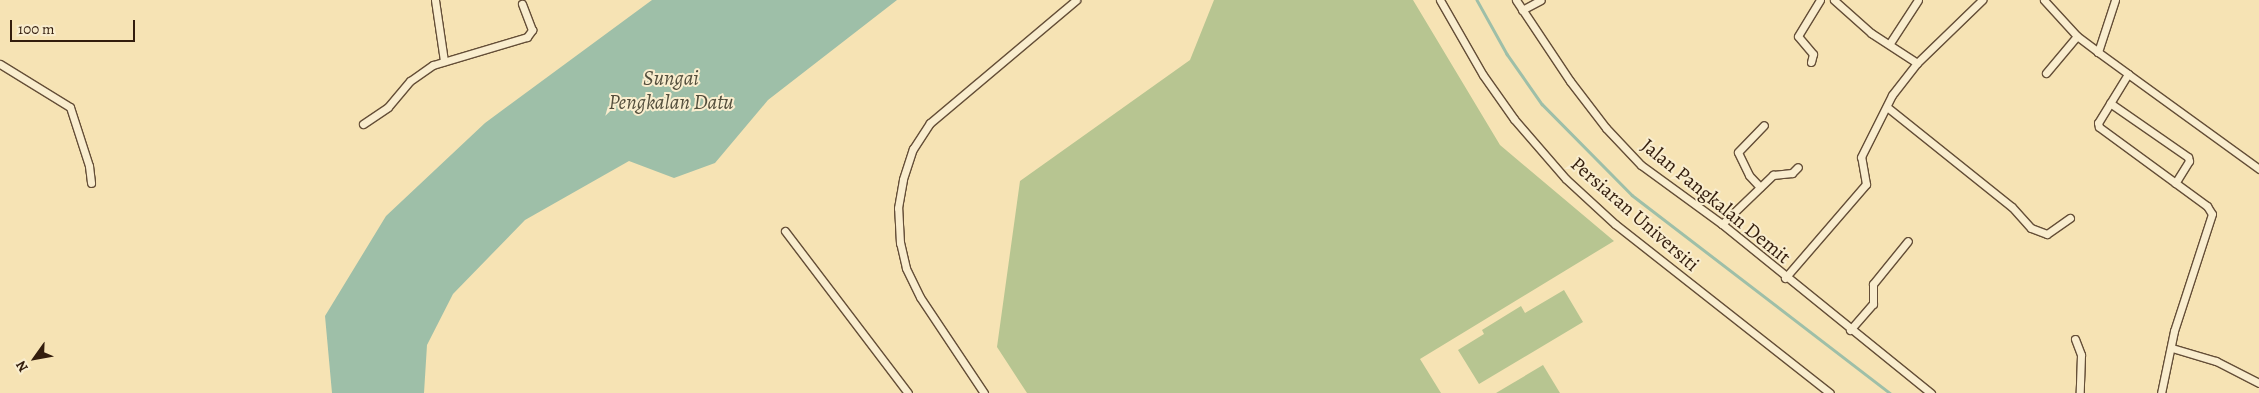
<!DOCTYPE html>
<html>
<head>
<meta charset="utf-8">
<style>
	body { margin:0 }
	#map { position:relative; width:2259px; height:393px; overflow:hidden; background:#f6e3b4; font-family:Alegreya,serif }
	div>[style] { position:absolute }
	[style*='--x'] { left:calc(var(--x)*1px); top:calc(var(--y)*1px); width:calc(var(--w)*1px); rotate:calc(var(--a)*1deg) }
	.green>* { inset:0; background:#b7c591 }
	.water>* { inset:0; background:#9ebfa8 }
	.stream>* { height:2.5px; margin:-1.25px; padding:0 1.25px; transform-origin:1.25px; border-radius:1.25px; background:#9ebfa8 }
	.roads { filter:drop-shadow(1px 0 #644e37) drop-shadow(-1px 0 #644e37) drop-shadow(0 1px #644e37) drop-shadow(0 -1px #644e37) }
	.street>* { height:7px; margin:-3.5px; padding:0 3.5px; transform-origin:3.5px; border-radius:3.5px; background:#f9edce }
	span { translate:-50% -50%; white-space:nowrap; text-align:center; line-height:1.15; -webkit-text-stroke:4px #f9edce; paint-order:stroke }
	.street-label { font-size:20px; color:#331d0d }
	.water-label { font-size:21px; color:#534e3c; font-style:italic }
	.north { position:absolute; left:10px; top:333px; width:50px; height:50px; -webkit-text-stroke:4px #f9edce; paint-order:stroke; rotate:238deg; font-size:14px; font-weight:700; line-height:20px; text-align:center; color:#331d0d }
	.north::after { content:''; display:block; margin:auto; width:18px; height:22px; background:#331d0d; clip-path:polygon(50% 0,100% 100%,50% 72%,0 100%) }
	.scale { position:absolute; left:10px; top:20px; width:125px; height:22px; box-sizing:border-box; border:2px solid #331d0d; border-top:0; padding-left:6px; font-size:15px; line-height:18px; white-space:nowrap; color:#331d0d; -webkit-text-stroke:4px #f9edce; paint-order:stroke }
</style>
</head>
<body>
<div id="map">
	<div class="green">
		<i style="clip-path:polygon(1214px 0,1413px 0,1500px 145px,1614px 241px,1420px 359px,1441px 393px,1027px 393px,997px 347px,1020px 181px,1190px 60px)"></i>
		<i style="clip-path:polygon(1564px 290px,1583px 322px,1479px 384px,1458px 350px,1484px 334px,1482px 330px,1521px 306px,1525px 313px)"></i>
		<i style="clip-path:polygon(1543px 365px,1560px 393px,1496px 393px)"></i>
	</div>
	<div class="water">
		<i style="clip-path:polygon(652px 0,897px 0,768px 100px,715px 163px,674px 178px,629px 161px,525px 220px,453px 294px,427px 345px,424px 393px,332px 393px,325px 316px,386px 216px,485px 123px)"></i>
	</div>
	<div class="stream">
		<i style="--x:1477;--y:0;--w:62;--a:60.9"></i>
		<i style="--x:1507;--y:54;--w:61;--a:55"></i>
		<i style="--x:1542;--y:104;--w:128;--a:45.3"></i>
		<i style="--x:1632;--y:195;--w:325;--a:37.5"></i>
	</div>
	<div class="roads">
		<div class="street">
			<i style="--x:435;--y:0;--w:62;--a:81.6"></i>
			<i style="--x:1440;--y:0;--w:86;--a:60.2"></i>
			<i style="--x:1483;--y:75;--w:54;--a:54.8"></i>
			<i style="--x:1514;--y:119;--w:79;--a:49.1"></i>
			<i style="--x:1566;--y:179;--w:67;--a:42.6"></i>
			<i style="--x:1615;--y:224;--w:273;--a:38.2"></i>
			<i style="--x:1516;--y:0;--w:97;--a:56.3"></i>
			<i style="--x:1570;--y:81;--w:59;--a:52.5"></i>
			<i style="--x:1606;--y:128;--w:51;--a:46.6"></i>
			<i style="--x:1641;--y:165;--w:100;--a:36.1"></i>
			<i style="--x:1722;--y:224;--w:269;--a:39"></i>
			<i style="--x:1834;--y:0;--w:50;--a:41.7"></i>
			<i style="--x:1871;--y:33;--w:55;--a:33.1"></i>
			<i style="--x:2044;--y:0;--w:49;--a:47.5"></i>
			<i style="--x:2077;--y:36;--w:26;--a:37"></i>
			<i style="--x:2115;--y:0;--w:55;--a:108.1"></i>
			<i style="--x:2098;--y:52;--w:37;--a:36"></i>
			<i style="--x:2128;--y:74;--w:57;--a:121.5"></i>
			<i style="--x:2098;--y:123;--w:4;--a:76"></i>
			<i style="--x:2099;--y:127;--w:134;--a:36.2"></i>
			<i style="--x:2207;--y:206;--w:9;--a:58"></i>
			<i style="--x:2212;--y:214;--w:123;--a:108"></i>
			<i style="--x:2174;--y:331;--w:63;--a:101.8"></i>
			<i style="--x:1522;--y:10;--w:21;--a:-28"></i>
			<i style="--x:1890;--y:43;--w:51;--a:-56.9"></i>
			<i style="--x:1811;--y:62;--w:8;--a:-76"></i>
			<i style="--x:1813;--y:54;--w:23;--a:-130"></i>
			<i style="--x:1798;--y:36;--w:42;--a:-58.6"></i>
			<i style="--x:0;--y:64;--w:82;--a:31.6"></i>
			<i style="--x:70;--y:107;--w:62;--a:72.1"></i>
			<i style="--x:89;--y:166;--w:17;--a:83"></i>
			<i style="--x:2046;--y:73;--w:48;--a:-50"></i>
			<i style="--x:2128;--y:74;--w:162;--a:35.9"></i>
			<i style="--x:2110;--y:103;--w:95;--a:34.7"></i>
			<i style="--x:2188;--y:157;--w:4;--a:76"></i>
			<i style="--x:2189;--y:161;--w:26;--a:122"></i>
			<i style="--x:1887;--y:107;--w:160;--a:38.7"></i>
			<i style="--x:2012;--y:207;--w:28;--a:48"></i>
			<i style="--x:2031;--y:228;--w:17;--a:21"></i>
			<i style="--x:2047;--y:234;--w:28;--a:-35"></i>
			<i style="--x:363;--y:124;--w:30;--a:-34"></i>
			<i style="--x:388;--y:107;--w:34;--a:-50"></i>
			<i style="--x:410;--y:81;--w:28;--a:-35"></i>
			<i style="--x:433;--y:65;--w:98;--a:-16.6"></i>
			<i style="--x:527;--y:37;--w:9;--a:-54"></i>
			<i style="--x:532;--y:30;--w:28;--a:-111"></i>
			<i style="--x:1760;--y:187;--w:16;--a:-133"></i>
			<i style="--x:1749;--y:175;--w:25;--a:-116"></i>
			<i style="--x:1738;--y:152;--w:37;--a:-46"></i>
			<i style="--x:1722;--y:224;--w:71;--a:-43.9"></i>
			<i style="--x:1773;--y:175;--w:19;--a:-6"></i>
			<i style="--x:1792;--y:173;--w:8;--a:-45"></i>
			<i style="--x:785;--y:231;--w:203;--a:52.8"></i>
			<i style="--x:1785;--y:278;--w:124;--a:-49.2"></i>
			<i style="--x:1866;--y:184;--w:27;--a:-100"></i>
			<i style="--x:1861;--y:157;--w:69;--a:-63.4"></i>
			<i style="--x:1892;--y:95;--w:41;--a:-52"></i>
			<i style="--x:1917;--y:63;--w:91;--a:-44.1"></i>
			<i style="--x:1850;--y:330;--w:35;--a:-49"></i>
			<i style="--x:1873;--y:304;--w:20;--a:-90"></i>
			<i style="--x:1873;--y:284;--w:55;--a:-50.9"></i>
			<i style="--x:2075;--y:339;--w:17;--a:69"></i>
			<i style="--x:2081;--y:355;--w:38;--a:92"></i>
			<i style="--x:2172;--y:348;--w:46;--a:16.5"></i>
			<i style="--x:2216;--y:361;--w:48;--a:27.1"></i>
			<i style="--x:984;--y:393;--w:115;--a:-123.7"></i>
			<i style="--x:920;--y:297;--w:32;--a:-116"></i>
			<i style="--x:906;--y:268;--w:26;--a:-103"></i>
			<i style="--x:900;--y:243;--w:35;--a:-93"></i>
			<i style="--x:898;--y:208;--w:29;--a:-80"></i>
			<i style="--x:903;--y:179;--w:32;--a:-72"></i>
			<i style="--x:913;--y:149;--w:31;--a:-57"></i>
			<i style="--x:930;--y:123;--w:191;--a:-40.1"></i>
		</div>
	</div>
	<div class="street-label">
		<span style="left:1716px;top:201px;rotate:39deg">Jalan Pangkalan Demit</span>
		<span style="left:1635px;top:214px;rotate:41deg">Persiaran Universiti</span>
	</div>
	<div class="water-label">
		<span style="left:671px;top:90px">Sungai<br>Pengkalan Datu</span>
	</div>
	<div class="north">N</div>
	<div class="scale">100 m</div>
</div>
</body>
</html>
